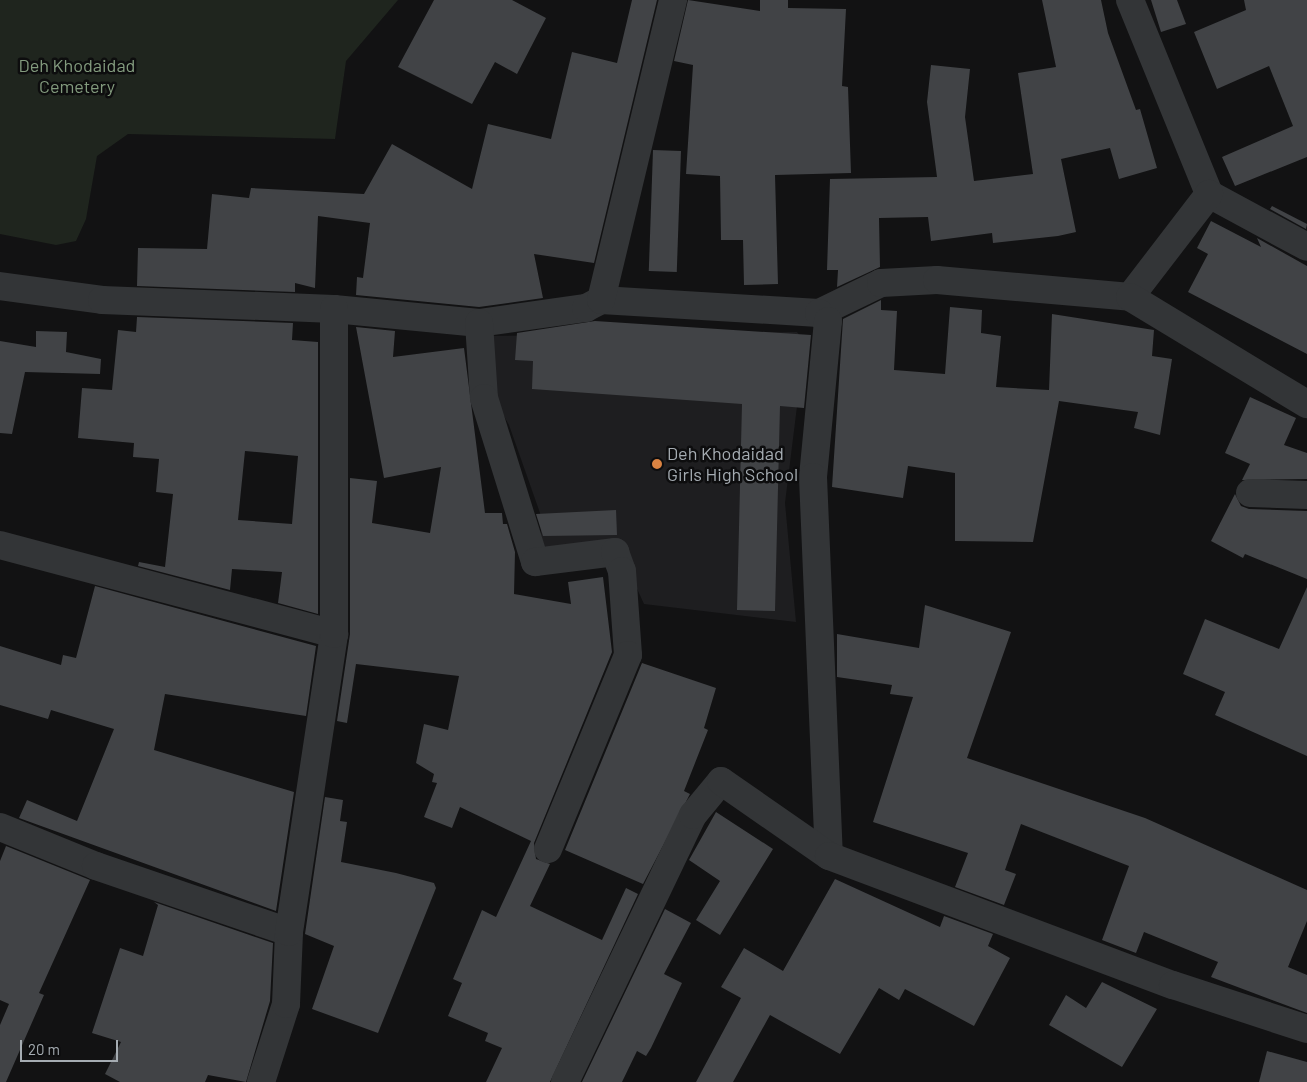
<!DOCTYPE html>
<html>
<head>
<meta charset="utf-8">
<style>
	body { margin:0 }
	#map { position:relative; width:1307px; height:1082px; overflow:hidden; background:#121213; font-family:Barlow,sans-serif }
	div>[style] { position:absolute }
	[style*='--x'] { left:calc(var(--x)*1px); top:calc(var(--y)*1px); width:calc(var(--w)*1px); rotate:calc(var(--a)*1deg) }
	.built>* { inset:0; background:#1e1e20 }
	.green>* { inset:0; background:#1f251e }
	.building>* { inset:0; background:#414346; transform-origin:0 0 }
	.minor>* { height:28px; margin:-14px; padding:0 14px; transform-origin:14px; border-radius:14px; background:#333537 }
	.dots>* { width:14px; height:14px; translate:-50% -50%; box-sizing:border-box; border:2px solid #0d0d0e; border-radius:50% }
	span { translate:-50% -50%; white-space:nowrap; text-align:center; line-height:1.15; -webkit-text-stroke:5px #0d0d0e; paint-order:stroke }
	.park-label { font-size:18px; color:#839b7e }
	.poi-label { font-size:18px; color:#a5acb2 }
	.left { translate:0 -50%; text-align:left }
	.scale { position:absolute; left:20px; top:1040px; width:98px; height:22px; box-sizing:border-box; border:2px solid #a5acb2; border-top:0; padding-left:6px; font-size:15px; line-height:18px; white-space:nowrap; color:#a5acb2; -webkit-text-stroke:4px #0d0d0e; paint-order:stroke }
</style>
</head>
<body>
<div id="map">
	<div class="built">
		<i style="clip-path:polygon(797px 332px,805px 342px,785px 503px,796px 622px,644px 604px,617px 545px,542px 549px,540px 513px,509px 425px,489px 390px,484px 336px)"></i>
	</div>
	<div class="green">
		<i style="clip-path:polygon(0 0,398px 0,346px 61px,335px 139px,128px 134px,97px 156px,86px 219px,76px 241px,56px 245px,0 234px)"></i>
	</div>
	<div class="building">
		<i style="clip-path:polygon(434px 0,512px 0,546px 18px,517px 74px,495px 62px,472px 104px,398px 67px)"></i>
		<i style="clip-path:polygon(632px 0,657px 0,594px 263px,534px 254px,543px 298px,479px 307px,356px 295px,357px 277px,363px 278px,370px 223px,318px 216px,315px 288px,295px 283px,295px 292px,137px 286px,138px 248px,207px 249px,212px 194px,249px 198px,251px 188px,364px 194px,392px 144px,472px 189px,488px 124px,551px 139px,572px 52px,617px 63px)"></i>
		<i style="clip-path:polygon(688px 0,760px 11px,760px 0,788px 0,788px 8px,846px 9px,842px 86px,848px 87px,851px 173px,775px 175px,778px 284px,744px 285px,743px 240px,721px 240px,720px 176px,686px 174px,693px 65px,674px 61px)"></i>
		<i style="clip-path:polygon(1042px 0,1101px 0,1108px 33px,1136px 110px,1140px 109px,1157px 168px,1119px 179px,1110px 148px,1061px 159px,1076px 232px,1058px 236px,993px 243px,992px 233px,931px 241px,928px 217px,879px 218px,880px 267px,837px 287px,838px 270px,827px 270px,830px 179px,937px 177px,927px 102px,931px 65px,970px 69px,965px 117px,974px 181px,1033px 174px,1018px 73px,1056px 67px)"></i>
		<i style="clip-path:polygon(1151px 0,1177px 0,1186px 24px,1161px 32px)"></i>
		<i style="clip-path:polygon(1244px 0,1307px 0,1307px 157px,1235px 186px,1222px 157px,1293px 126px,1269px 66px,1217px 89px,1194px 32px,1246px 10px)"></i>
		<i style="left:653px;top:150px;width:28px;height:121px;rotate:2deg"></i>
		<i style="clip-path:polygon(1272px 206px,1307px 224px,1306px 229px,1270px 209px)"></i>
		<i style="clip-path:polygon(1211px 221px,1261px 247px,1257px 238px,1307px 266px,1307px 354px,1188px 292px,1208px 254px,1197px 248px)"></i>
		<i style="clip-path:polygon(881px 300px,881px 310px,897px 311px,894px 370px,945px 374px,950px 307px,982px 310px,981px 333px,1001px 336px,996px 387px,1049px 390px,1052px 314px,1154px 330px,1152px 356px,1172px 359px,1160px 435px,1134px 428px,1138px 412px,1059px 401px,1033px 542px,955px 541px,955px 473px,908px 466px,903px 498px,832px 487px,843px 319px)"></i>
		<i style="clip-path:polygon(evenodd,137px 317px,293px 323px,292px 340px,318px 342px,318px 614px,278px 603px,282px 572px,232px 569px,230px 590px,138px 566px,139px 562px,165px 567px,173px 494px,156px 492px,159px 459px,133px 457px,134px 443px,78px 438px,82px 388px,112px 390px,118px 330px,136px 332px,137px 317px,245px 451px,298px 456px,292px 524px,238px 520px,245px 451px)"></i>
		<i style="clip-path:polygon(595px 321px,811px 335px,804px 408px,780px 406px,775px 611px,737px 610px,742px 404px,532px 389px,533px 361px,515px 360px,517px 333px)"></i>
		<i style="clip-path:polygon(356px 327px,395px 331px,393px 357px,464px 348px,485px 513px,502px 513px,503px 524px,507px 524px,515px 552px,514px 594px,571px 604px,568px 582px,603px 577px,612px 652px,534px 843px,536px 859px,550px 864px,530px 906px,602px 940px,626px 888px,638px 894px,550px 1082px,486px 1082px,502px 1048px,485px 1041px,488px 1033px,448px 1016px,462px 983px,453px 979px,482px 910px,496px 917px,531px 841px,460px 807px,452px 828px,424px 817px,437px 783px,432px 782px,434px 774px,416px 763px,424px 724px,448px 730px,459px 676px,356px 664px,347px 723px,337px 721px,350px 634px,350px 478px,377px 481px,372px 523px,430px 533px,441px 467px,384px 478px)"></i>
		<i style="clip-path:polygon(36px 331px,67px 332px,66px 352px,101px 359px,100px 374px,25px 372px,12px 434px,0 433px,0 341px,36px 347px)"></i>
		<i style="clip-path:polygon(1250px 397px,1296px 418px,1284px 445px,1307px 453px,1307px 479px,1242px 480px,1250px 464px,1225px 453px)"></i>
		<i style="clip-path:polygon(1235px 494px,1241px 506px,1249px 509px,1307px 511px,1307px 579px,1245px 554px,1243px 558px,1211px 541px)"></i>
		<i style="clip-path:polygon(616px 510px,617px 535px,543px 536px,536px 514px)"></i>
		<i style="clip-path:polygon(95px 586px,316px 646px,306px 716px,165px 694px,154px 750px,294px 792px,276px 911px,19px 818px,27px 800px,77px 821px,114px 729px,51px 710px,48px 719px,0 705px,0 646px,61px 665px,63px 655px,76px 658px)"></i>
		<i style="clip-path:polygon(1307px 587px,1307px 756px,1215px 715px,1225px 692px,1183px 674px,1205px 619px,1279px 649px)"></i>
		<i style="clip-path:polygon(925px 605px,1011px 632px,967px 758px,1145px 818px,1307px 890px,1307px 921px,1288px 967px,1307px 975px,1307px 1013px,1211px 977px,1218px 962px,1144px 932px,1136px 953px,1102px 940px,1129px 866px,1021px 824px,1005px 870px,1016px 874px,1004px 905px,955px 887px,968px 853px,873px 822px,913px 697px,890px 694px,892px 685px,837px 677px,837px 634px,919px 648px)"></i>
		<i style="clip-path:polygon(642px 663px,716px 688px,704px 728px,708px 730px,684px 791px,690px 794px,643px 884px,565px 850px)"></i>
		<i style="clip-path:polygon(325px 797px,343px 800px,340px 821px,347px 822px,341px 862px,396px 873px,434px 883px,436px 888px,378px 1033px,312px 1009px,334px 946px,305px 934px)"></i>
		<i style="clip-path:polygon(716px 812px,773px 849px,720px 935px,696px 920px,720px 881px,689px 860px)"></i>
		<i style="clip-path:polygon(6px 846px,90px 880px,39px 993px,44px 995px,6px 1082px,0 1082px,0 1025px,9px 1004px,0 1000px,0 861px)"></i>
		<i style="clip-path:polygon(835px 879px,940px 927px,944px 916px,993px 934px,988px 946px,1010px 958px,974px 1026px,905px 989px,899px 1000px,879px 988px,840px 1054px,770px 1015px,733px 1082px,696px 1082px,741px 998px,721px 987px,744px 948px,783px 971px)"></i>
		<i style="clip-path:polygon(154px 902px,273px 943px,270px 1001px,246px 1082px,208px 1075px,205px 1082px,120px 1082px,105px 1074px,121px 1042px,92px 1033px,120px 948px,143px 956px,158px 905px)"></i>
		<i style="clip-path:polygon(665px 909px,691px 923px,664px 974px,682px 983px,651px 1048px,646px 1056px,637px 1051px,622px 1082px,582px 1082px)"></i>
		<i style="clip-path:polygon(1102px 982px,1157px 1009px,1122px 1067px,1049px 1025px,1066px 995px,1086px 1008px)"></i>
		<i style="clip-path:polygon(1267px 1051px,1307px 1062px,1307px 1082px,1259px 1082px)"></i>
	</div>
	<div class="minor">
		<i style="--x:1130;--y:0;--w:209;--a:67.8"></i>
		<i style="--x:1209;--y:194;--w:111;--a:28.4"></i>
		<i style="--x:0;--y:286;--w:103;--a:7.8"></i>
		<i style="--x:102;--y:300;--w:232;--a:2.2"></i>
		<i style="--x:334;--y:309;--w:146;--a:5.5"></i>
		<i style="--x:479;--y:323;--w:108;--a:-8"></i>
		<i style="--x:586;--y:308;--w:17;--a:-28"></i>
		<i style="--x:601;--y:300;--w:218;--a:3.4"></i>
		<i style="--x:819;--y:313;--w:69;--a:-25.8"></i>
		<i style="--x:881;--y:283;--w:56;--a:-3.1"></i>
		<i style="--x:937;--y:280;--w:194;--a:5"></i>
		<i style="--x:1130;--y:297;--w:130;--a:-52.5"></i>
		<i style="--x:1130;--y:297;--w:207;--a:31.2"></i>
		<i style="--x:601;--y:300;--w:309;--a:-76.5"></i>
		<i style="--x:819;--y:313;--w:12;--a:42"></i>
		<i style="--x:828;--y:321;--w:157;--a:95.5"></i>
		<i style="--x:813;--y:477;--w:379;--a:87.6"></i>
		<i style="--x:479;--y:323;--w:75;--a:86.2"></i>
		<i style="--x:484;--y:398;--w:172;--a:72.7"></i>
		<i style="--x:535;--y:562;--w:81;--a:-7.1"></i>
		<i style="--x:615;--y:552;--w:20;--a:70"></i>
		<i style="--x:622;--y:571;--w:84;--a:85.9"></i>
		<i style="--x:628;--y:655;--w:210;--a:112.4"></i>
		<i style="--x:1250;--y:493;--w:57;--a:2"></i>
		<i style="--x:0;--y:545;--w:346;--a:14.9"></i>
		<i style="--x:0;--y:827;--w:104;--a:22.1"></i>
		<i style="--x:96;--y:866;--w:204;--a:18.9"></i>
		<i style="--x:261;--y:1082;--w:82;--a:-72.2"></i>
		<i style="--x:286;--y:1004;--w:72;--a:-87.6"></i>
		<i style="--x:289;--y:932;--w:301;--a:-81.4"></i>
		<i style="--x:334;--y:634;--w:325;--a:-90"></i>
		<i style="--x:565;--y:1082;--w:296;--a:-64.4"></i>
		<i style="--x:693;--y:815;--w:44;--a:-50.5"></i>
		<i style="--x:721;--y:781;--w:131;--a:34.8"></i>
		<i style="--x:829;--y:856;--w:367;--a:20.6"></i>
		<i style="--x:1173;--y:985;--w:141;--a:18.2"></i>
	</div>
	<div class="dots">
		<i style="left:657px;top:464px;background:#da8342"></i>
	</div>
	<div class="park-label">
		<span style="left:77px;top:76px">Deh Khodaidad<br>Cemetery</span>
	</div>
	<div class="poi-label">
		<span class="left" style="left:667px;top:464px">Deh Khodaidad<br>Girls High School</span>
	</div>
	<div class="scale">20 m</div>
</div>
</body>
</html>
